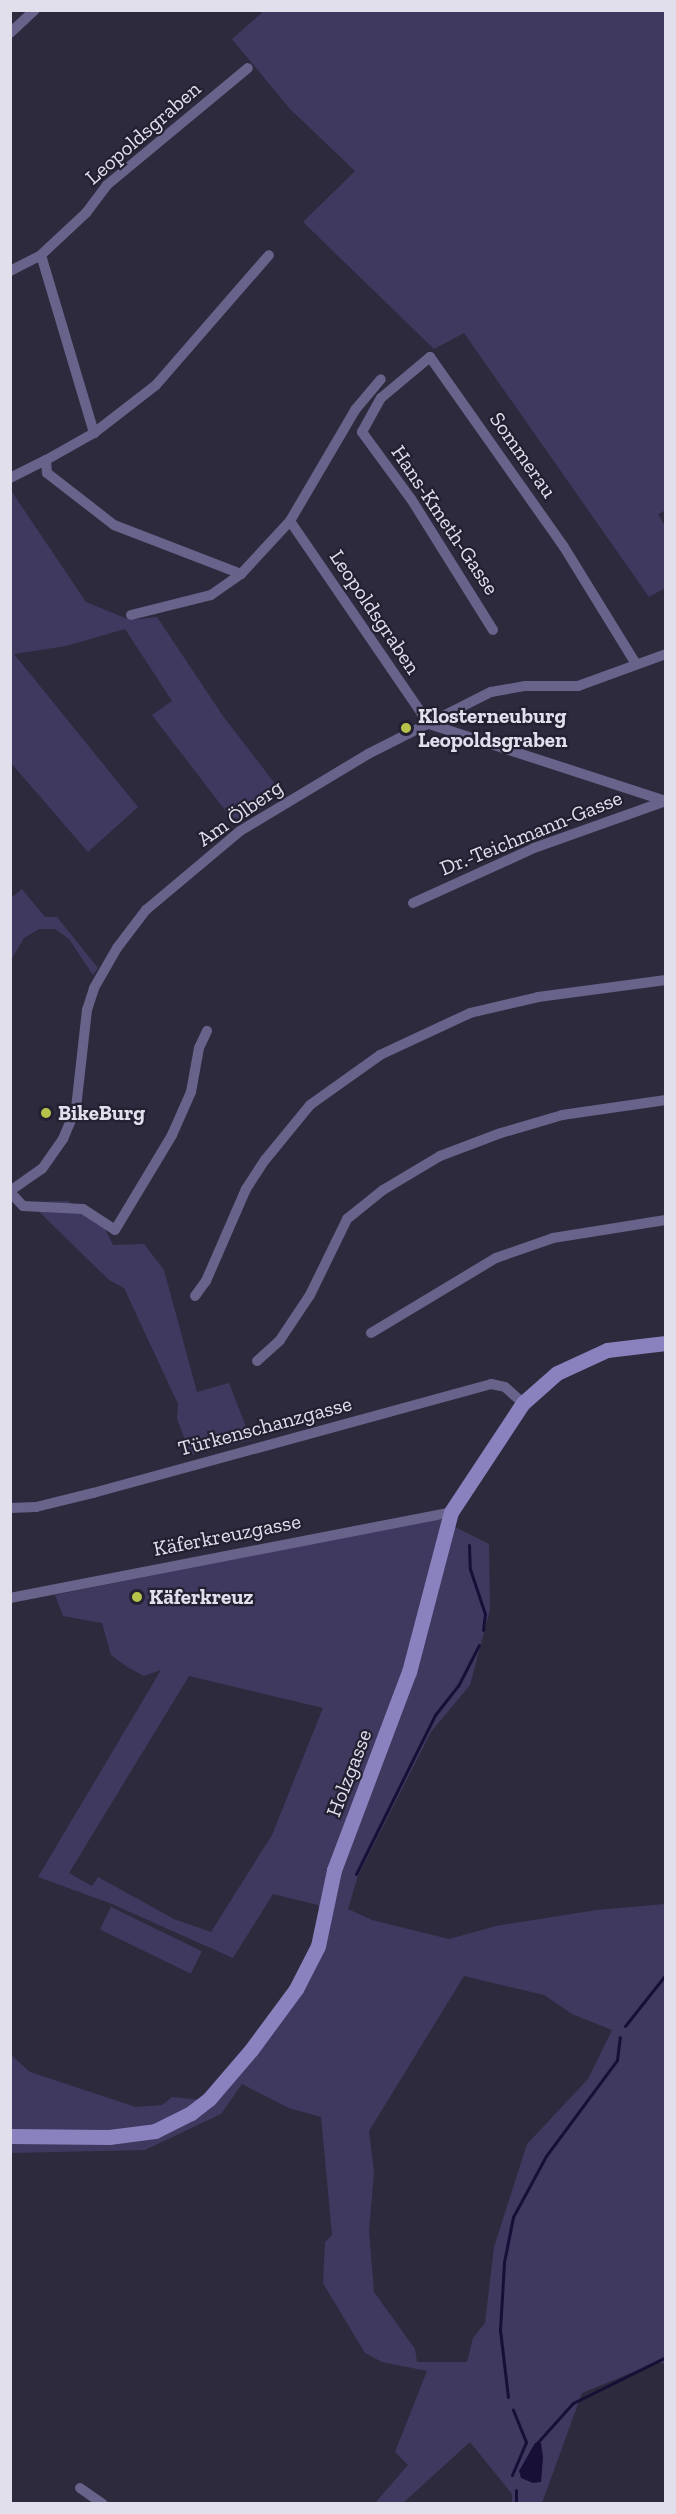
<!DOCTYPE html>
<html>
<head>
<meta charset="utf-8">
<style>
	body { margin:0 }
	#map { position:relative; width:676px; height:2514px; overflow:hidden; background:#2c2a3c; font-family:"Zilla Slab",serif }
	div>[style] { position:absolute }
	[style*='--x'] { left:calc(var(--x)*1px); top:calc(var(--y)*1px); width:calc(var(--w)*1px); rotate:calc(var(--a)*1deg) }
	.green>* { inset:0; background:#3f3960; transform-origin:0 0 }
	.water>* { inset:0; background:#180f36 }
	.stream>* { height:3px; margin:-1.5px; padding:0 1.5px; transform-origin:1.5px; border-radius:1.5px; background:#180f36 }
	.street>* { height:10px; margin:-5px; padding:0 5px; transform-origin:5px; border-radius:5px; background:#68638a }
	.secondary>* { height:15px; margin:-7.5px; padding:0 7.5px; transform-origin:7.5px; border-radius:7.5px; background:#8982be }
	.dots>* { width:16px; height:16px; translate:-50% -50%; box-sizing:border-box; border:3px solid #222031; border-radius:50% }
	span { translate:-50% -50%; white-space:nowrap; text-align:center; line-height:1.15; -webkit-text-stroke:4.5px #222031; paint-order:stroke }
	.street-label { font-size:21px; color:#e0dfeb }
	.poi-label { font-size:21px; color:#e0dfeb; font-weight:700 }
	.left { translate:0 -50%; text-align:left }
	.frame { position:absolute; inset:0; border:12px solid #e0dfeb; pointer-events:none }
</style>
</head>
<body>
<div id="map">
	<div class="green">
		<i style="clip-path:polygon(264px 11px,665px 11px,666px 510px,658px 514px,665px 526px,665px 588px,649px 597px,464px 333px,434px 349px,303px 222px,355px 171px,290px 109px,232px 39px)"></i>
		<i style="clip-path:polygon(10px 489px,86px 602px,130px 620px,157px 617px,223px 716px,283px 794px,244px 819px,231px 818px,152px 715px,172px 701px,125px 629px,66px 646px,14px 654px,138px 807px,88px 852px,11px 763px)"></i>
		<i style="clip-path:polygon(22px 889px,45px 917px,57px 917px,98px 968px,93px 975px,69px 939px,55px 929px,39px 929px,24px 938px,11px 960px,11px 898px)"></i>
		<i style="clip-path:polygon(68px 1201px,101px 1221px,113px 1245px,144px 1244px,164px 1270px,197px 1392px,229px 1383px,251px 1440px,191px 1455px,177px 1419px,178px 1404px,124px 1288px,109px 1280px,29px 1202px)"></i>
		<i style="clip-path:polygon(evenodd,437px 1518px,489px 1544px,490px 1610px,470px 1685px,431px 1732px,358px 1876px,348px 1909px,372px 1920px,449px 1939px,496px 1926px,597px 1910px,665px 1904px,665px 2364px,658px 2362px,582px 2393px,542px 2503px,512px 2503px,512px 2494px,470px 2442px,403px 2503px,375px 2503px,408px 2465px,395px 2452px,427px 2371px,382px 2362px,365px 2353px,323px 2283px,325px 2242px,332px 2235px,321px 2117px,289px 2108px,242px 2084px,221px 2114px,145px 2150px,11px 2153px,10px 2054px,30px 2072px,136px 2107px,162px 2105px,172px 2097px,212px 2101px,303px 1993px,330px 1919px,318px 1905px,273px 1894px,233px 1958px,112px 1904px,38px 1877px,161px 1670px,144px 1676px,127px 1667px,111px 1655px,102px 1623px,63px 1616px,55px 1595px,437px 1518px,189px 1676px,323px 1708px,272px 1835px,211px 1932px,174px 1919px,98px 1877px,92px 1886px,69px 1873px,189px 1676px,437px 1518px,464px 1976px,544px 1995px,572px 2014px,612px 2030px,588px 2079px,527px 2144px,494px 2247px,485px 2323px,473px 2338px,467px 2362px,417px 2362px,415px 2349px,374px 2292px,369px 2231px,374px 2172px,369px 2131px,464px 1976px)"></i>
		<i style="left:111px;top:1907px;width:101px;height:25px;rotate:26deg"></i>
	</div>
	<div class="water">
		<i style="clip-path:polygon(535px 2443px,541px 2443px,543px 2457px,541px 2482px,533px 2483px,521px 2478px,519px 2471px)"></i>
	</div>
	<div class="stream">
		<i style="--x:469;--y:1545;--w:24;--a:88"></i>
		<i style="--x:470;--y:1569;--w:47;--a:71.6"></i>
		<i style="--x:485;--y:1614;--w:16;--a:97"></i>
		<i style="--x:356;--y:1874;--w:178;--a:-63.6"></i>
		<i style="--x:435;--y:1715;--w:37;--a:-52"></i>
		<i style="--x:458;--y:1686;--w:46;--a:-62.9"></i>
		<i style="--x:625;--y:2026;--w:66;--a:-51.7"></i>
		<i style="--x:508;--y:2397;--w:67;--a:-96.8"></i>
		<i style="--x:500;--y:2330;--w:68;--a:-86.6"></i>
		<i style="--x:504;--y:2262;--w:46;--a:-78.7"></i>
		<i style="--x:513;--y:2217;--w:69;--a:-61.6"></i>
		<i style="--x:546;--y:2156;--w:119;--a:-53.5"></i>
		<i style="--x:617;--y:2060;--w:23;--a:-83"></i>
		<i style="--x:537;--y:2443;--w:54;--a:-48"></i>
		<i style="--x:573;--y:2403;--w:104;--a:-26.3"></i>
		<i style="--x:512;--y:2475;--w:36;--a:-67"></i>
		<i style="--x:526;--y:2442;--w:35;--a:-112"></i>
		<i style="--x:516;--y:2504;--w:14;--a:-90"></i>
	</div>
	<div class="street">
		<i style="--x:10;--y:33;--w:34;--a:-43"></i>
		<i style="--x:41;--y:255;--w:62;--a:-43"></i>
		<i style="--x:86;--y:213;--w:35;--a:-53"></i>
		<i style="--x:107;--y:185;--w:183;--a:-39.7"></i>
		<i style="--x:10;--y:271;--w:35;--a:-27"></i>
		<i style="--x:41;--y:255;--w:186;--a:73.4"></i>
		<i style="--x:94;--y:433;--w:55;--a:150.6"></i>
		<i style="--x:46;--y:460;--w:13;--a:86"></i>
		<i style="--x:47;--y:473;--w:85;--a:37.8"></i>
		<i style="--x:114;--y:525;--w:136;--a:21.1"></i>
		<i style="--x:241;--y:574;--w:72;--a:-47.2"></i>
		<i style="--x:290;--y:521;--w:246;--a:55.6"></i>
		<i style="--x:94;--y:433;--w:78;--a:-37.7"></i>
		<i style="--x:156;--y:385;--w:172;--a:-49"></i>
		<i style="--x:10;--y:478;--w:40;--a:-26.6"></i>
		<i style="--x:290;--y:521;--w:129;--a:-59.6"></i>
		<i style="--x:355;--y:410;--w:40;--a:-50"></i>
		<i style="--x:131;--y:615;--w:82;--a:-14"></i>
		<i style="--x:211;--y:595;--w:37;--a:-35"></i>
		<i style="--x:493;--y:630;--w:155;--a:-122"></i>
		<i style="--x:411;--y:499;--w:83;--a:-126.2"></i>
		<i style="--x:362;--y:432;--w:39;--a:-61"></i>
		<i style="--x:381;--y:398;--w:64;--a:-39.9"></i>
		<i style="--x:430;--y:357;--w:232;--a:54.8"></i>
		<i style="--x:564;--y:547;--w:137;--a:58.4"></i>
		<i style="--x:429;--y:724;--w:249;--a:18"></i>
		<i style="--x:413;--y:903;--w:133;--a:-24.4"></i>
		<i style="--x:534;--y:848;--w:140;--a:-19.6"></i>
		<i style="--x:10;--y:1191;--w:39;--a:-35"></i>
		<i style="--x:42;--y:1169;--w:37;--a:-55"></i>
		<i style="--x:63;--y:1139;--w:34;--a:-67"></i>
		<i style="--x:76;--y:1108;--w:99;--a:-83.6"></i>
		<i style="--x:87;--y:1010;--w:23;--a:-72"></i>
		<i style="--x:94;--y:988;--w:46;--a:-60.1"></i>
		<i style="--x:117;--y:948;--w:48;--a:-52.7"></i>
		<i style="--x:146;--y:910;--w:123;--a:-40"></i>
		<i style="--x:240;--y:831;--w:149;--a:-31"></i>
		<i style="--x:368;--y:754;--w:138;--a:-26.8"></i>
		<i style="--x:491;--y:692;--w:35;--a:-10"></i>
		<i style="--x:525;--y:686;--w:53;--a:0"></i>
		<i style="--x:578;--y:686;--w:94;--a:-20"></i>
		<i style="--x:10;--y:1192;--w:19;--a:47"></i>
		<i style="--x:23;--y:1206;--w:60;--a:2.9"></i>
		<i style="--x:83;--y:1209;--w:38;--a:33"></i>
		<i style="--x:115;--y:1230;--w:111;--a:-59"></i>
		<i style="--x:172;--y:1135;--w:47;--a:-66.2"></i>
		<i style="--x:191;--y:1092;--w:45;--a:-79.7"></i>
		<i style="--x:199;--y:1048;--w:19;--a:-65"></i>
		<i style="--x:195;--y:1296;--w:19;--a:-54"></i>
		<i style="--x:206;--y:1281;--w:100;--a:-66.5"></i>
		<i style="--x:246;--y:1189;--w:35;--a:-57"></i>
		<i style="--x:265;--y:1160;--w:71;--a:-50.7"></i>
		<i style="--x:310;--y:1105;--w:86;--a:-35.5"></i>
		<i style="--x:380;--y:1055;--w:99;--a:-25"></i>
		<i style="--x:470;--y:1013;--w:70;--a:-13.2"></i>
		<i style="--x:538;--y:997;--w:129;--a:-7.6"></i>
		<i style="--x:371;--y:1333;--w:146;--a:-31"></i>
		<i style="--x:496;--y:1258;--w:60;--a:-19.3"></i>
		<i style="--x:553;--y:1238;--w:114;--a:-9.1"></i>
		<i style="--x:257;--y:1361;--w:31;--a:-42"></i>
		<i style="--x:280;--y:1340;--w:54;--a:-56.3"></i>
		<i style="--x:310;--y:1295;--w:85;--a:-64"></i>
		<i style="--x:347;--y:1219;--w:46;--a:-38.9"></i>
		<i style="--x:383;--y:1190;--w:66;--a:-30.8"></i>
		<i style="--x:440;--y:1156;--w:65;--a:-20.7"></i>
		<i style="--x:501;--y:1133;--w:64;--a:-16.4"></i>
		<i style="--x:562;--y:1115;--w:105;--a:-8.2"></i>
		<i style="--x:10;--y:1508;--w:26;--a:-2"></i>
		<i style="--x:36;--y:1507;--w:59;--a:-13.8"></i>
		<i style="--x:93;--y:1493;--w:413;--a:-15.3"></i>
		<i style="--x:491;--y:1384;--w:14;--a:12"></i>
		<i style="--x:505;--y:1387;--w:24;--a:42"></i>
		<i style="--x:10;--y:1598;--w:449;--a:-11"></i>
		<i style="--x:80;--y:2488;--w:28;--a:35"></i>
	</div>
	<div class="secondary">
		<i style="--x:10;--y:2136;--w:99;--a:0.6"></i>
		<i style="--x:109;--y:2137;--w:46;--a:-7.4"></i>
		<i style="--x:155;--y:2131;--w:40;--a:-26.6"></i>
		<i style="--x:191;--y:2113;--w:23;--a:-38"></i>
		<i style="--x:209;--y:2099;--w:65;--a:-49.4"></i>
		<i style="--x:251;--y:2050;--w:76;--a:-53.6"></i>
		<i style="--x:296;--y:1989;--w:48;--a:-62.9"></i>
		<i style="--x:318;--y:1946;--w:78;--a:-78.1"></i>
		<i style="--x:334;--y:1870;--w:212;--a:-69.3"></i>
		<i style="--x:409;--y:1672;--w:165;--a:-75.3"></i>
		<i style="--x:451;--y:1512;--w:131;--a:-56.6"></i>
		<i style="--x:523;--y:1403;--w:45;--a:-41.4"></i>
		<i style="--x:557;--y:1373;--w:55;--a:-24.7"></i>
		<i style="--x:607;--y:1350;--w:59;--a:-6.8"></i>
	</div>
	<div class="dots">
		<i style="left:406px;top:728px;background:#b6c249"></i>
		<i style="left:46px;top:1113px;background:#b6c249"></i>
		<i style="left:137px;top:1597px;background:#b6c249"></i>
	</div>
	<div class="street-label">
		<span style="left:143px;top:133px;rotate:-41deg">Leopoldsgraben</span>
		<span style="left:523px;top:455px;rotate:55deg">Sommerau</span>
		<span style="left:445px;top:520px;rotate:56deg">Hans-Kmeth-Gasse</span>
		<span style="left:375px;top:612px;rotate:56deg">Leopoldsgraben</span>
		<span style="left:240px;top:813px;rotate:-35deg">Am Ölberg</span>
		<span style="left:531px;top:833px;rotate:-22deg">Dr.-Teichmann-Gasse</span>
		<span style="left:265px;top:1426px;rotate:-15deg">Türkenschanzgasse</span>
		<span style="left:227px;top:1535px;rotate:-11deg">Käferkreuzgasse</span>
		<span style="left:349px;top:1773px;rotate:-69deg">Holzgasse</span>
	</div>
	<div class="poi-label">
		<span class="left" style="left:418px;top:728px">Klosterneuburg<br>Leopoldsgraben</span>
		<span class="left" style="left:58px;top:1113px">BikeBurg</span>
		<span class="left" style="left:149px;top:1597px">Käferkreuz</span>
	</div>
	<div class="frame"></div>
</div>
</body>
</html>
